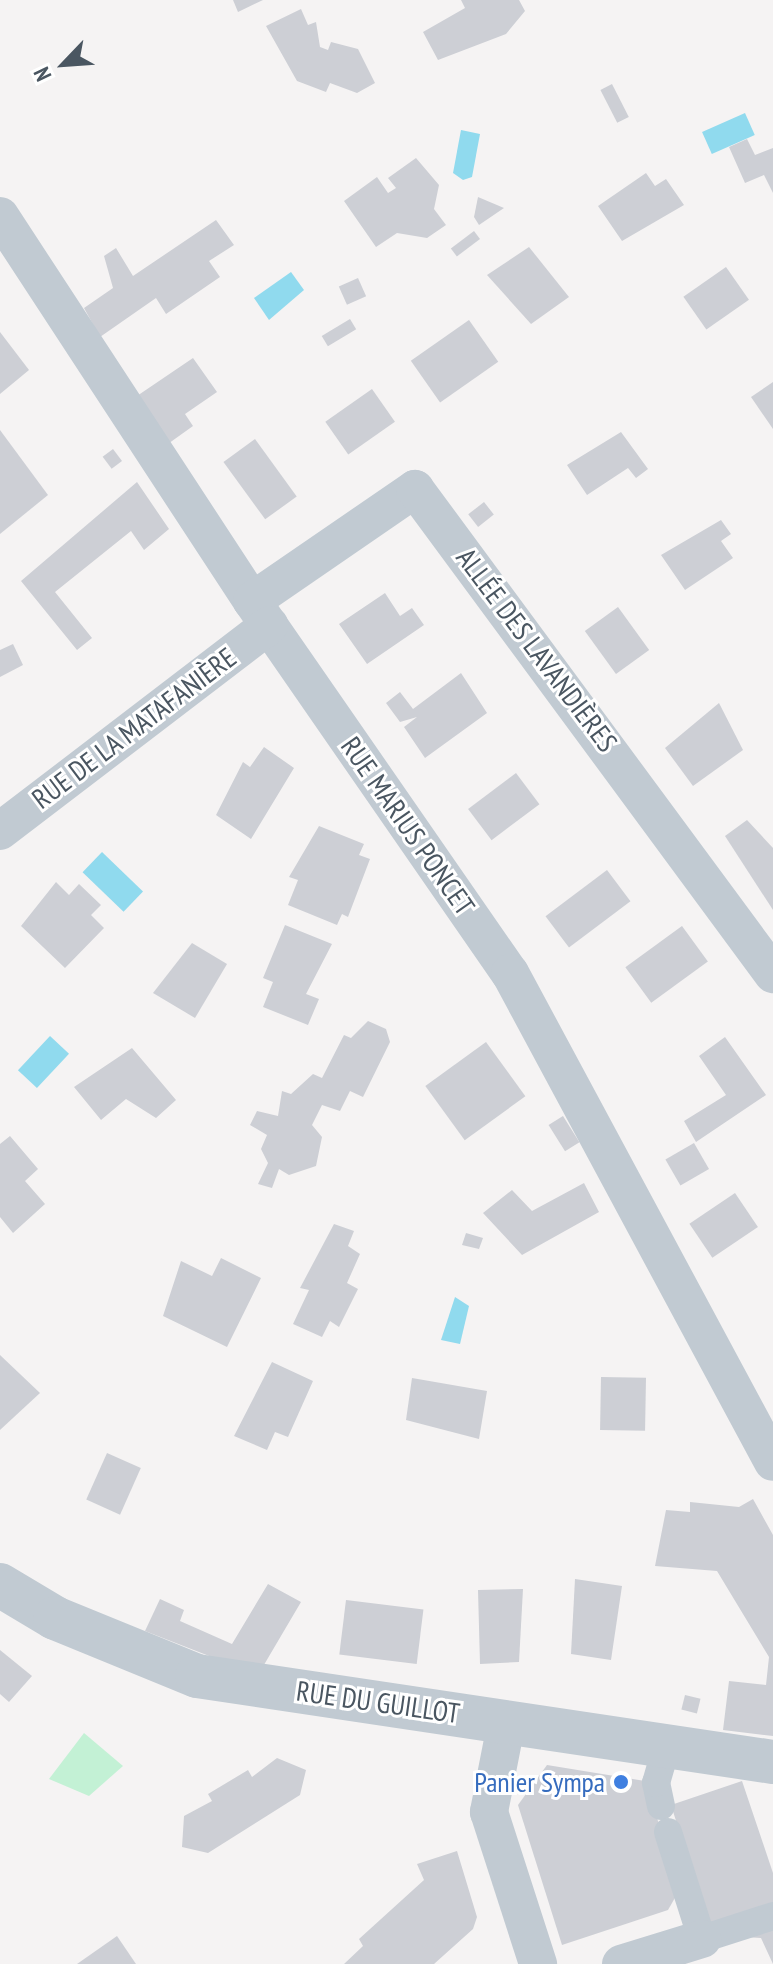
<!DOCTYPE html>
<html>
<head>
<meta charset="utf-8">
<style>
	body { margin:0 }
	#map { position:relative; width:773px; height:1964px; overflow:hidden; background:#f5f3f3; font-family:"PT Sans Narrow",sans-serif }
	div>[style] { position:absolute }
	[style*='--x'] { left:calc(var(--x)*1px); top:calc(var(--y)*1px); width:calc(var(--w)*1px); rotate:calc(var(--a)*1deg) }
	.green>* { inset:0; background:#c3f1d5 }
	.water>* { inset:0; background:#90daee; transform-origin:0 0 }
	.building>* { inset:0; background:#cdcfd5; transform-origin:0 0 }
	.pedestrian>* { height:28px; margin:-14px; padding:0 14px; transform-origin:14px; border-radius:14px; background:#c1cad2 }
	.minor>* { height:38px; margin:-19px; padding:0 19px; transform-origin:19px; border-radius:19px; background:#c1cad2 }
	.tertiary>* { height:44px; margin:-22px; padding:0 22px; transform-origin:22px; border-radius:22px; background:#c1cad2 }
	.dots>* { width:22px; height:22px; translate:-50% -50%; box-sizing:border-box; border:4px solid #fff; border-radius:50% }
	span { translate:-50% -50%; white-space:nowrap; text-align:center; line-height:1.15; -webkit-text-stroke:6px #fff; paint-order:stroke }
	.street-label { font-size:28px; color:#4a5661 }
	.shop-label { font-size:28px; color:#366cbe }
	.right { translate:-100% -50%; text-align:right }
	.north { position:absolute; left:24px; top:24px; width:80px; height:80px; -webkit-text-stroke:6px #fff; paint-order:stroke; rotate:245deg; font-size:22px; font-weight:700; line-height:32px; text-align:center; color:#4a5661 }
	.north::after { content:''; display:block; margin:auto; width:28px; height:36px; background:#4a5661; clip-path:polygon(50% 0,100% 100%,50% 72%,0 100%) }
</style>
</head>
<body>
<div id="map">
	<div class="green">
		<i style="clip-path:polygon(84px 1733px,123px 1766px,89px 1796px,49px 1779px)"></i>
	</div>
	<div class="water">
		<i style="left:745px;top:113px;width:24px;height:47px;rotate:66deg"></i>
		<i style="clip-path:polygon(461px 130px,480px 134px,472px 177px,463px 180px,453px 173px)"></i>
		<i style="clip-path:polygon(291px 272px,304px 290px,269px 320px,254px 298px)"></i>
		<i style="left:102px;top:852px;width:57px;height:28px;rotate:44deg"></i>
		<i style="left:50px;top:1036px;width:26px;height:47px;rotate:43deg"></i>
		<i style="clip-path:polygon(455px 1297px,469px 1306px,460px 1344px,441px 1340px)"></i>
	</div>
	<div class="building">
		<i style="clip-path:polygon(233px 0,263px 0,238px 12px)"></i>
		<i style="clip-path:polygon(461px 0,519px 0,525px 11px,506px 34px,438px 60px,423px 32px,465px 8px)"></i>
		<i style="clip-path:polygon(301px 9px,308px 25px,316px 22px,320px 47px,328px 50px,331px 42px,358px 49px,375px 83px,357px 93px,330px 83px,326px 92px,297px 81px,266px 26px)"></i>
		<i style="left:612px;top:84px;width:37px;height:13px;rotate:63deg"></i>
		<i style="clip-path:polygon(747px 139px,755px 155px,773px 148px,773px 193px,764px 175px,745px 183px,729px 147px)"></i>
		<i style="clip-path:polygon(416px 158px,439px 185px,434px 209px,446px 225px,427px 238px,397px 233px,376px 247px,344px 201px,377px 177px,388px 193px,396px 188px,388px 178px)"></i>
		<i style="clip-path:polygon(646px 173px,655px 186px,666px 179px,684px 205px,622px 241px,598px 206px)"></i>
		<i style="clip-path:polygon(478px 197px,504px 208px,479px 225px,474px 217px)"></i>
		<i style="clip-path:polygon(216px 220px,234px 245px,209px 261px,220px 277px,166px 314px,156px 298px,100px 337px,84px 308px,113px 288px,104px 256px,116px 248px,133px 276px)"></i>
		<i style="left:474px;top:231px;width:10px;height:29px;rotate:53deg"></i>
		<i style="clip-path:polygon(529px 247px,569px 297px,531px 324px,487px 275px)"></i>
		<i style="left:726px;top:267px;width:40px;height:52px;rotate:55deg"></i>
		<i style="left:358px;top:278px;width:20px;height:21px;rotate:66deg"></i>
		<i style="left:350px;top:319px;width:12px;height:33px;rotate:59deg"></i>
		<i style="left:469px;top:320px;width:51px;height:71px;rotate:55deg"></i>
		<i style="clip-path:polygon(0 332px,29px 370px,0 394px)"></i>
		<i style="clip-path:polygon(193px 358px,217px 392px,185px 414px,193px 426px,165px 446px,134px 398px)"></i>
		<i style="clip-path:polygon(773px 382px,773px 429px,751px 397px)"></i>
		<i style="left:372px;top:389px;width:40px;height:57px;rotate:55deg"></i>
		<i style="clip-path:polygon(0 430px,48px 495px,0 534px)"></i>
		<i style="clip-path:polygon(621px 432px,648px 469px,636px 478px,628px 468px,587px 495px,567px 465px)"></i>
		<i style="left:255px;top:439px;width:71px;height:39px;rotate:54deg"></i>
		<i style="left:113px;top:449px;width:15px;height:13px;rotate:53deg"></i>
		<i style="clip-path:polygon(137px 482px,169px 529px,144px 550px,131px 531px,55px 592px,92px 638px,77px 650px,21px 581px)"></i>
		<i style="left:484px;top:502px;width:16px;height:20px;rotate:52deg"></i>
		<i style="clip-path:polygon(721px 520px,731px 534px,721px 541px,733px 558px,685px 590px,661px 555px)"></i>
		<i style="clip-path:polygon(385px 593px,400px 616px,412px 608px,424px 625px,367px 664px,339px 624px)"></i>
		<i style="left:618px;top:607px;width:53px;height:41px;rotate:54deg"></i>
		<i style="clip-path:polygon(13px 644px,23px 665px,0 677px,0 650px)"></i>
		<i style="clip-path:polygon(461px 673px,487px 713px,425px 758px,404px 727px,417px 717px,400px 722px,386px 703px,400px 692px,413px 709px)"></i>
		<i style="clip-path:polygon(719px 703px,743px 750px,693px 786px,665px 748px)"></i>
		<i style="clip-path:polygon(264px 747px,294px 768px,251px 839px,216px 815px,243px 762px,250px 767px)"></i>
		<i style="left:516px;top:773px;width:39px;height:60px;rotate:53deg"></i>
		<i style="clip-path:polygon(747px 820px,773px 848px,773px 910px,725px 836px)"></i>
		<i style="clip-path:polygon(319px 826px,364px 844px,359px 855px,370px 859px,348px 917px,342px 914px,337px 925px,288px 905px,298px 880px,289px 877px)"></i>
		<i style="left:607px;top:870px;width:39px;height:77px;rotate:53deg"></i>
		<i style="clip-path:polygon(56px 882px,69px 895px,79px 884px,101px 905px,91px 915px,104px 928px,65px 968px,21px 926px)"></i>
		<i style="clip-path:polygon(285px 925px,332px 944px,306px 994px,319px 999px,308px 1025px,263px 1007px,273px 982px,263px 978px)"></i>
		<i style="left:682px;top:926px;width:44px;height:70px;rotate:54deg"></i>
		<i style="clip-path:polygon(192px 943px,227px 964px,195px 1018px,153px 993px)"></i>
		<i style="clip-path:polygon(368px 1021px,386px 1029px,390px 1042px,363px 1097px,350px 1091px,340px 1111px,322px 1105px,312px 1125px,322px 1137px,316px 1166px,289px 1175px,279px 1169px,272px 1188px,258px 1184px,268px 1163px,261px 1149px,267px 1135px,250px 1125px,257px 1111px,278px 1116px,282px 1091px,291px 1094px,313px 1074px,322px 1078px,344px 1035px,351px 1038px)"></i>
		<i style="clip-path:polygon(725px 1037px,766px 1095px,696px 1142px,684px 1121px,726px 1095px,699px 1056px)"></i>
		<i style="left:486px;top:1042px;width:67px;height:75px;rotate:54deg"></i>
		<i style="clip-path:polygon(132px 1048px,176px 1100px,156px 1118px,126px 1099px,101px 1120px,74px 1087px)"></i>
		<i style="left:563px;top:1116px;width:31px;height:17px;rotate:58deg"></i>
		<i style="clip-path:polygon(10px 1136px,38px 1169px,25px 1181px,45px 1204px,13px 1233px,0 1217px,0 1144px)"></i>
		<i style="left:694px;top:1143px;width:30px;height:33px;rotate:60deg"></i>
		<i style="clip-path:polygon(584px 1183px,599px 1212px,522px 1255px,483px 1213px,512px 1190px,532px 1211px)"></i>
		<i style="left:735px;top:1193px;width:41px;height:55px;rotate:56deg"></i>
		<i style="clip-path:polygon(334px 1224px,354px 1231px,348px 1246px,360px 1254px,347px 1283px,358px 1289px,339px 1327px,330px 1321px,322px 1337px,293px 1324px,309px 1290px,300px 1288px)"></i>
		<i style="clip-path:polygon(466px 1233px,483px 1238px,479px 1249px,462px 1245px)"></i>
		<i style="clip-path:polygon(221px 1258px,261px 1278px,227px 1347px,163px 1316px,181px 1261px,212px 1276px)"></i>
		<i style="clip-path:polygon(0 1355px,40px 1393px,0 1430px)"></i>
		<i style="clip-path:polygon(272px 1362px,313px 1381px,288px 1437px,275px 1432px,267px 1450px,234px 1436px)"></i>
		<i style="left:601px;top:1377px;width:45px;height:53px;rotate:1deg"></i>
		<i style="clip-path:polygon(412px 1378px,487px 1391px,479px 1439px,406px 1420px)"></i>
		<i style="left:107px;top:1453px;width:37px;height:51px;rotate:24deg"></i>
		<i style="clip-path:polygon(753px 1499px,773px 1535px,773px 1736px,723px 1730px,729px 1681px,766px 1685px,769px 1657px,717px 1571px,655px 1566px,666px 1510px,690px 1512px,690px 1502px,739px 1507px)"></i>
		<i style="clip-path:polygon(575px 1579px,622px 1586px,611px 1660px,571px 1654px)"></i>
		<i style="clip-path:polygon(268px 1584px,301px 1602px,258px 1675px,145px 1631px,160px 1599px,184px 1610px,180px 1621px,232px 1644px)"></i>
		<i style="clip-path:polygon(523px 1589px,519px 1662px,480px 1664px,478px 1590px)"></i>
		<i style="left:346px;top:1600px;width:78px;height:55px;rotate:7deg"></i>
		<i style="clip-path:polygon(0 1650px,32px 1676px,9px 1702px,0 1694px)"></i>
		<i style="left:685px;top:1695px;width:16px;height:15px;rotate:14deg"></i>
		<i style="clip-path:polygon(277px 1758px,306px 1770px,300px 1795px,208px 1853px,182px 1847px,184px 1816px,212px 1801px,208px 1794px,248px 1770px,252px 1777px)"></i>
		<i style="clip-path:polygon(547px 1765px,645px 1781px,680px 1889px,668px 1910px,562px 1945px,518px 1805px)"></i>
		<i style="clip-path:polygon(742px 1781px,773px 1873px,773px 1964px,761px 1938px,712px 1935px,671px 1805px)"></i>
		<i style="clip-path:polygon(457px 1851px,477px 1917px,473px 1929px,434px 1964px,344px 1964px,363px 1946px,359px 1939px,424px 1880px,417px 1864px)"></i>
		<i style="clip-path:polygon(117px 1936px,136px 1964px,77px 1964px)"></i>
	</div>
	<div class="pedestrian">
		<i style="--x:661;--y:1806;--w:24;--a:-102"></i>
		<i style="--x:656;--y:1783;--w:40;--a:-74"></i>
		<i style="--x:668;--y:1832;--w:112;--a:72.4"></i>
		<i style="--x:702;--y:1939;--w:75;--a:-17.9"></i>
	</div>
	<div class="minor">
		<i style="--x:0;--y:216;--w:460;--a:56.8"></i>
		<i style="--x:252;--y:601;--w:453;--a:55.3"></i>
		<i style="--x:510;--y:973;--w:555;--a:61.73"></i>
		<i style="--x:252;--y:601;--w:198;--a:-34.5"></i>
		<i style="--x:415;--y:489;--w:603;--a:53.57"></i>
		<i style="--x:0;--y:831;--w:339;--a:-37.4"></i>
		<i style="--x:507;--y:1720;--w:94;--a:101.1"></i>
		<i style="--x:489;--y:1812;--w:160;--a:72.1"></i>
		<i style="--x:621;--y:1964;--w:85;--a:-17.2"></i>
	</div>
	<div class="tertiary">
		<i style="--x:0;--y:1585;--w:64;--a:31"></i>
		<i style="--x:55;--y:1618;--w:153;--a:22.2"></i>
		<i style="--x:197;--y:1676;--w:582;--a:8.49"></i>
	</div>
	<div class="dots">
		<i style="left:621px;top:1782px;background:#3f7fe0"></i>
	</div>
	<div class="street-label">
		<span style="left:537px;top:650px;rotate:53deg">ALLÉE DES LAVANDIÈRES</span>
		<span style="left:134px;top:728px;rotate:-37deg">RUE DE LA MATAFANIÈRE</span>
		<span style="left:408px;top:826px;rotate:55deg">RUE MARIUS PONCET</span>
		<span style="left:378px;top:1702px;rotate:8deg">RUE DU GUILLOT</span>
	</div>
	<div class="shop-label">
		<span class="right" style="left:605px;top:1782px">Panier Sympa</span>
	</div>
	<div class="north">N</div>
</div>
</body>
</html>
